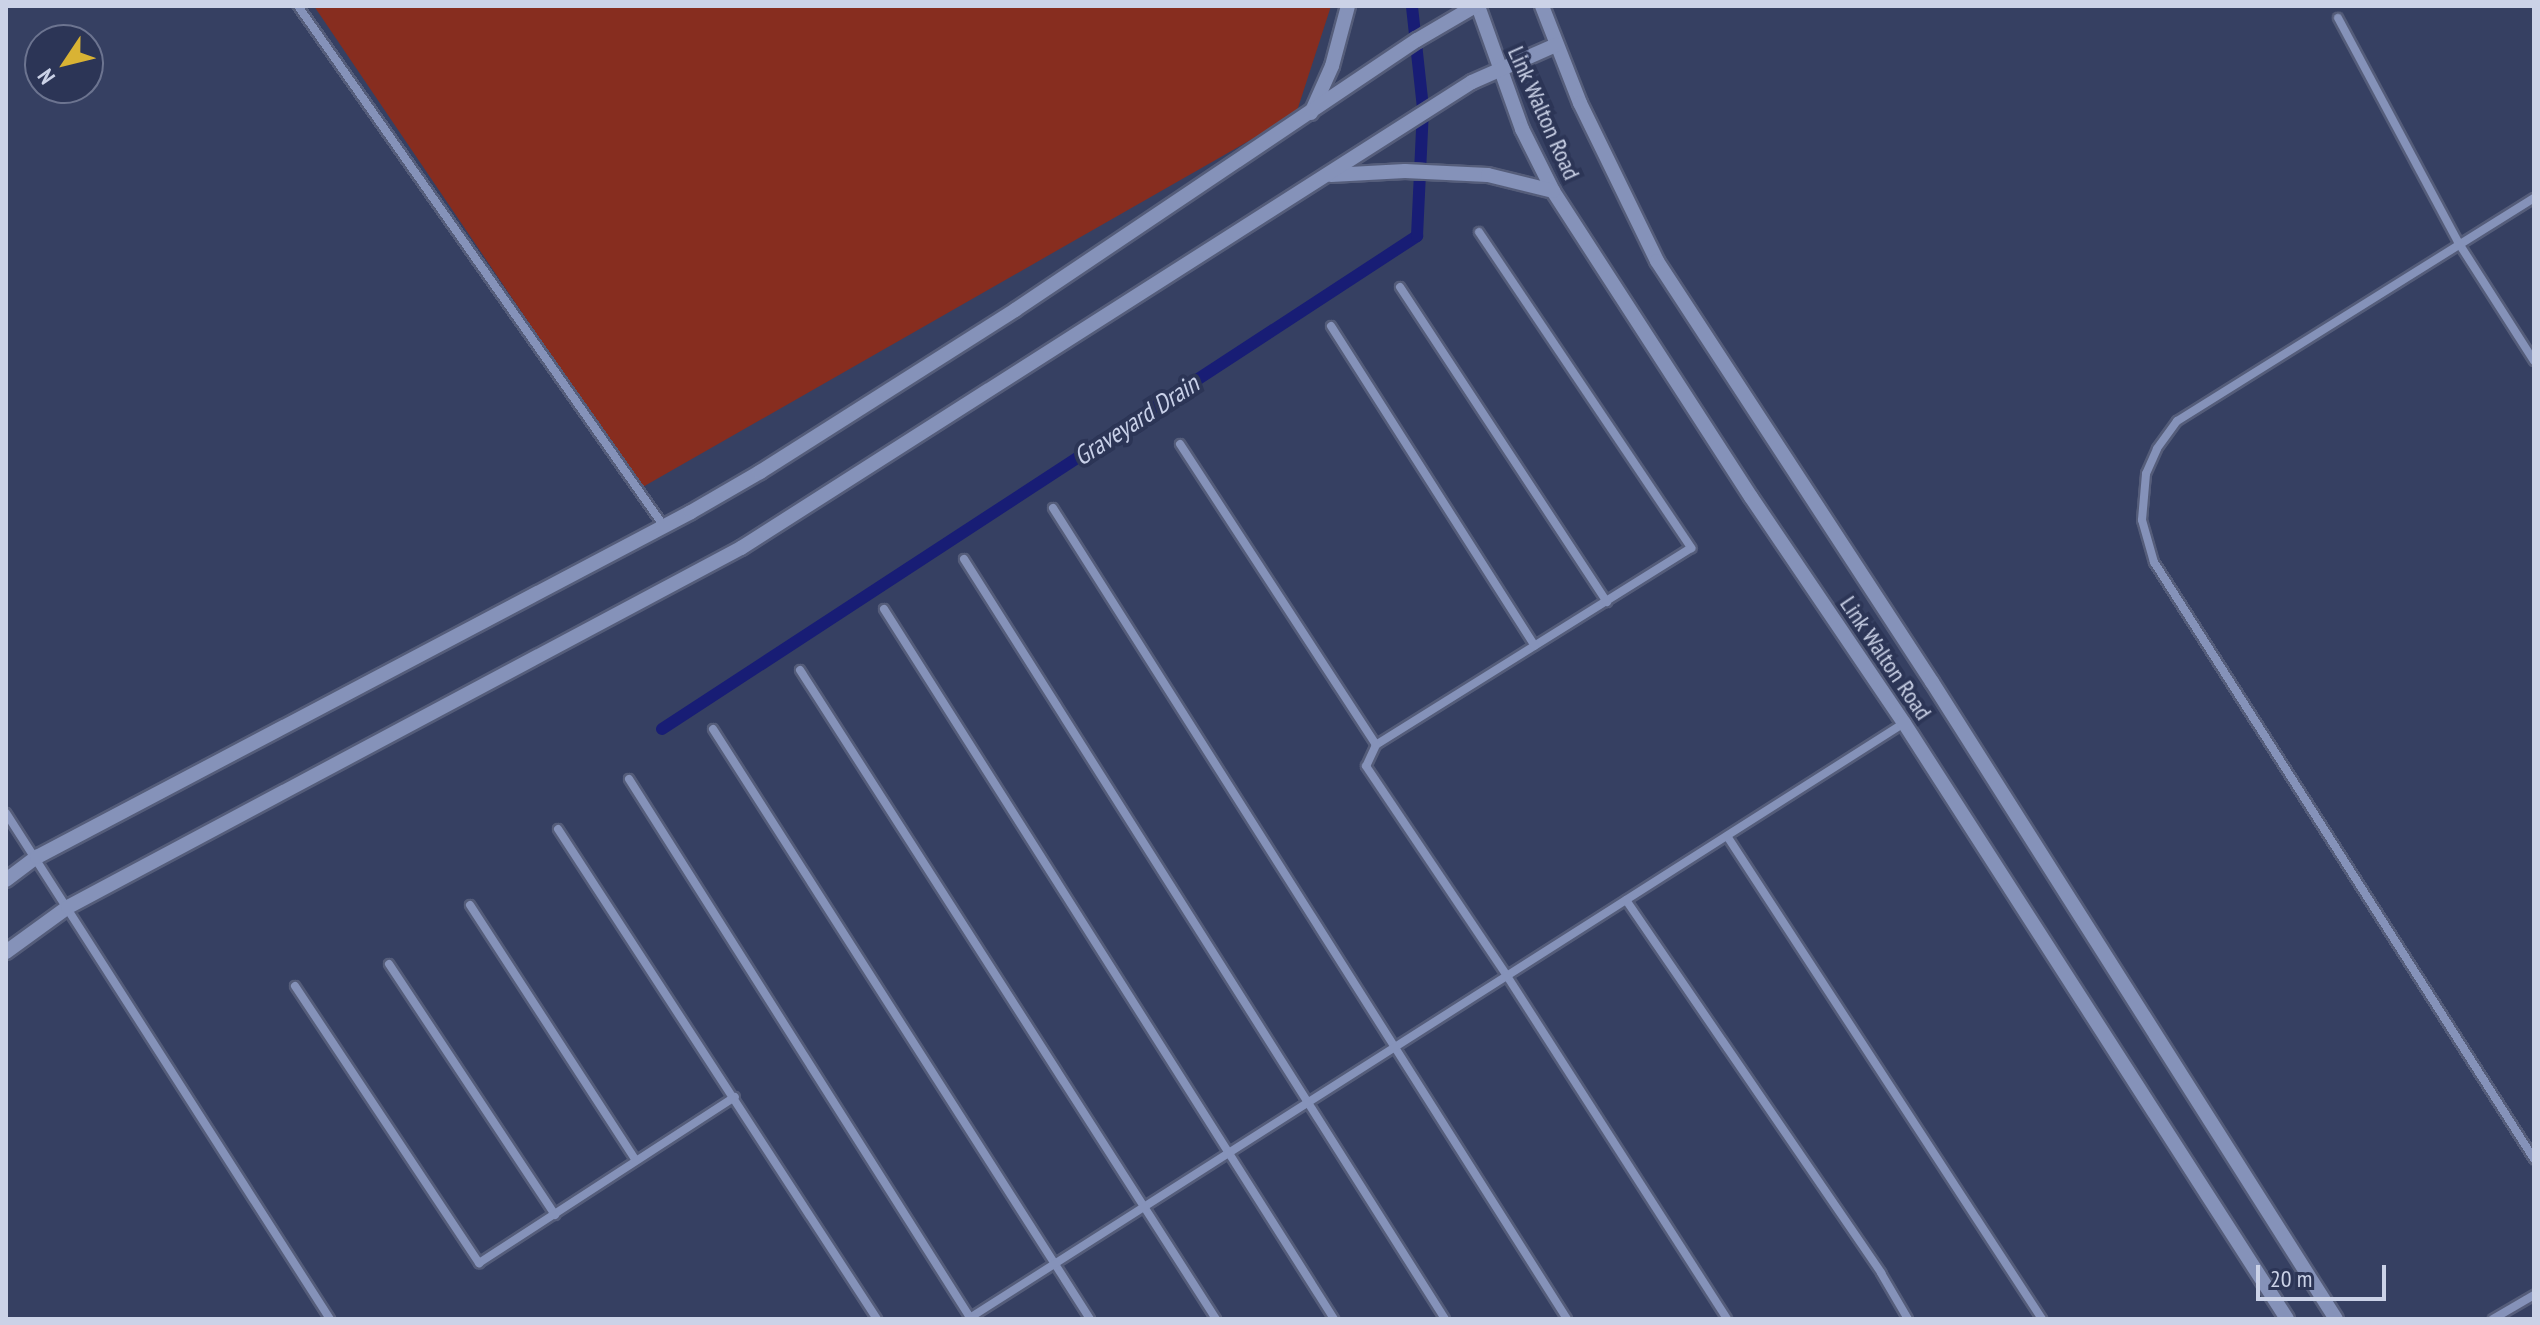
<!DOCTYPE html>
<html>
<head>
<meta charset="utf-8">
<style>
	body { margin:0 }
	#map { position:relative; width:2540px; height:1325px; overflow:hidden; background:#364062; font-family:"PT Sans Narrow",sans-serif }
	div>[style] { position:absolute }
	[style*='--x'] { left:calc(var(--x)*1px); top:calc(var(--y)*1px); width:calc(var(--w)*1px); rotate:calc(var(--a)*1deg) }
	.green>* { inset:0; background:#872d1f }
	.stream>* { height:12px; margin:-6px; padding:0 6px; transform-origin:6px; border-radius:6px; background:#181d75 }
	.roads { filter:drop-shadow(2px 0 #555d7a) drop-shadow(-2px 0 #555d7a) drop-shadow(0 2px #555d7a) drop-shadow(0 -2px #555d7a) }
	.minor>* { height:8px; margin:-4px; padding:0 4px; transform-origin:4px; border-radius:4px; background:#8592b9 }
	.tertiary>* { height:14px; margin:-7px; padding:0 7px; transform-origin:7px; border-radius:7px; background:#8592b9 }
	span { translate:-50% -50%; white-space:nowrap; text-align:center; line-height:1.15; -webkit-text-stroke:8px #2c3556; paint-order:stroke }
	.street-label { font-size:24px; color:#cbd2e7 }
	.water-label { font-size:26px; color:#c8d0e8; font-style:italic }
	.frame { position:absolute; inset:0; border:8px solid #cbd2e7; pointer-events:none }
	.north { position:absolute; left:24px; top:24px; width:80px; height:80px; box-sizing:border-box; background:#2c3556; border:2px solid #6c7490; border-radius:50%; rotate:235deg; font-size:22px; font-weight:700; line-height:32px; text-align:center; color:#cbd2e7 }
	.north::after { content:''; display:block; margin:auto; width:28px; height:36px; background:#d9b334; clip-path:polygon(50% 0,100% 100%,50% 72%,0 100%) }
	.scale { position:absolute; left:2256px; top:1265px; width:130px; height:36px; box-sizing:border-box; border:4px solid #cbd2e7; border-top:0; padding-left:10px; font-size:24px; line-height:28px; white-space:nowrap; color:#cbd2e7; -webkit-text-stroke:6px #2c3556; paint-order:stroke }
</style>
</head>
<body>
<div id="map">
	<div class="green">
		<i style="clip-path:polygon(314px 6px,1331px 6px,1296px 114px,641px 488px)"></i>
	</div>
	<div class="stream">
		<i style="--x:662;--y:729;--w:902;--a:-33.14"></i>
		<i style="--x:1417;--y:236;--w:128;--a:-87.3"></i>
		<i style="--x:1423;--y:108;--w:103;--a:-96.2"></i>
	</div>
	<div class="roads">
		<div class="minor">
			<i style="--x:298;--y:6;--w:634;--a:54.88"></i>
			<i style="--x:2338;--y:18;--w:254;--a:61.8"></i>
			<i style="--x:2458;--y:242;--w:141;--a:57.4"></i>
			<i style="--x:2534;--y:198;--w:421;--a:148"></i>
			<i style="--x:2177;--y:421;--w:34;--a:126"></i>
			<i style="--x:2157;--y:449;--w:27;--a:114"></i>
			<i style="--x:2146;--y:474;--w:46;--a:95"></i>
			<i style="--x:2142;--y:520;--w:44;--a:74.1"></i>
			<i style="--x:2154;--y:562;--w:708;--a:57.52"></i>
			<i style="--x:1479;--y:232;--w:381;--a:56.1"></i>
			<i style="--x:1691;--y:548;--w:372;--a:148"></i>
			<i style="--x:1376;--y:745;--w:23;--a:115"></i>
			<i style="--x:1366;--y:766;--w:253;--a:56.1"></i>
			<i style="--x:1507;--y:976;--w:407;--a:57.3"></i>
			<i style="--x:1400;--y:287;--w:377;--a:56.7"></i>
			<i style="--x:1331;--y:326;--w:379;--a:57.5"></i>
			<i style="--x:1180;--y:444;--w:359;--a:56.9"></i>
			<i style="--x:1053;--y:508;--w:960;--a:57.63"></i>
			<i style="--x:964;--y:559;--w:899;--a:57.67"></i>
			<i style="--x:884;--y:609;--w:841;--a:57.63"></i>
			<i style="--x:800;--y:670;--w:771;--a:57.34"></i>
			<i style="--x:713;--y:729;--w:700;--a:57.42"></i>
			<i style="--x:629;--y:779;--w:639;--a:57.65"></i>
			<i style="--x:6;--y:813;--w:601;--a:57.37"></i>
			<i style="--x:558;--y:829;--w:585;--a:56.94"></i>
			<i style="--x:1727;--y:836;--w:577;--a:56.89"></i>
			<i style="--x:1626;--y:900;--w:452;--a:55.6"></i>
			<i style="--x:1881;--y:1273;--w:53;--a:59.6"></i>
			<i style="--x:470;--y:905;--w:303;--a:57"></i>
			<i style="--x:389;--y:964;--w:301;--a:56.5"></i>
			<i style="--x:295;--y:986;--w:333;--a:56.4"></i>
			<i style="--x:479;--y:1263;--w:305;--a:-33"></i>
			<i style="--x:968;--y:1319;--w:1110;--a:-32.49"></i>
			<i style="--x:2493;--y:1319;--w:48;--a:-30.3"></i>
		</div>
		<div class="tertiary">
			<i style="--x:1478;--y:6;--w:131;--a:70.3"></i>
			<i style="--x:1522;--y:129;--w:69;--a:63.4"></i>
			<i style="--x:1553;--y:191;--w:364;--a:57.1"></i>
			<i style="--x:1751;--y:497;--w:273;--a:55.9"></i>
			<i style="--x:1904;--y:723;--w:708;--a:57.27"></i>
			<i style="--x:1542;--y:6;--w:104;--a:68.6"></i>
			<i style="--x:1580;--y:103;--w:176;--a:64"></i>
			<i style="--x:1657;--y:261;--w:503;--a:56.85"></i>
			<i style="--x:1932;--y:682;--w:754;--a:57.62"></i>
			<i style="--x:1311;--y:113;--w:51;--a:-65.9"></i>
			<i style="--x:1332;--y:66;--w:62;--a:-75.1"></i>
			<i style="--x:1331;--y:175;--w:74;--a:-3.1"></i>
			<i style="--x:1405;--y:171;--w:83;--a:2.8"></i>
			<i style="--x:1488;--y:175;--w:67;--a:13.8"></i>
			<i style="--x:6;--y:880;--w:39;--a:-37"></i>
			<i style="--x:37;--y:857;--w:739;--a:-27.81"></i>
			<i style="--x:691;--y:512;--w:80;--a:-30.1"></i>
			<i style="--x:760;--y:472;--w:302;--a:-32.4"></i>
			<i style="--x:1015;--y:310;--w:484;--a:-33.9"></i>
			<i style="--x:1417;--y:40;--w:67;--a:-30.4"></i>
			<i style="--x:6;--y:952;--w:77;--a:-36"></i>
			<i style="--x:68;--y:907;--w:763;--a:-28.08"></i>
			<i style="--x:741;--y:548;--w:867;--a:-32.52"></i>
			<i style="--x:1472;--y:82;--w:92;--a:-23.8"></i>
		</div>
	</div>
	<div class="street-label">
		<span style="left:1544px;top:113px;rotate:66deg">Link Walton Road</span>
		<span style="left:1886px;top:658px;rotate:56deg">Link Walton Road</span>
	</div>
	<div class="water-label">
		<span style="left:1136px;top:420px;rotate:-33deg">Graveyard Drain</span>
	</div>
	<div class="frame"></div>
	<div class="north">N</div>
	<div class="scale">20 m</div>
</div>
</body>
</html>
